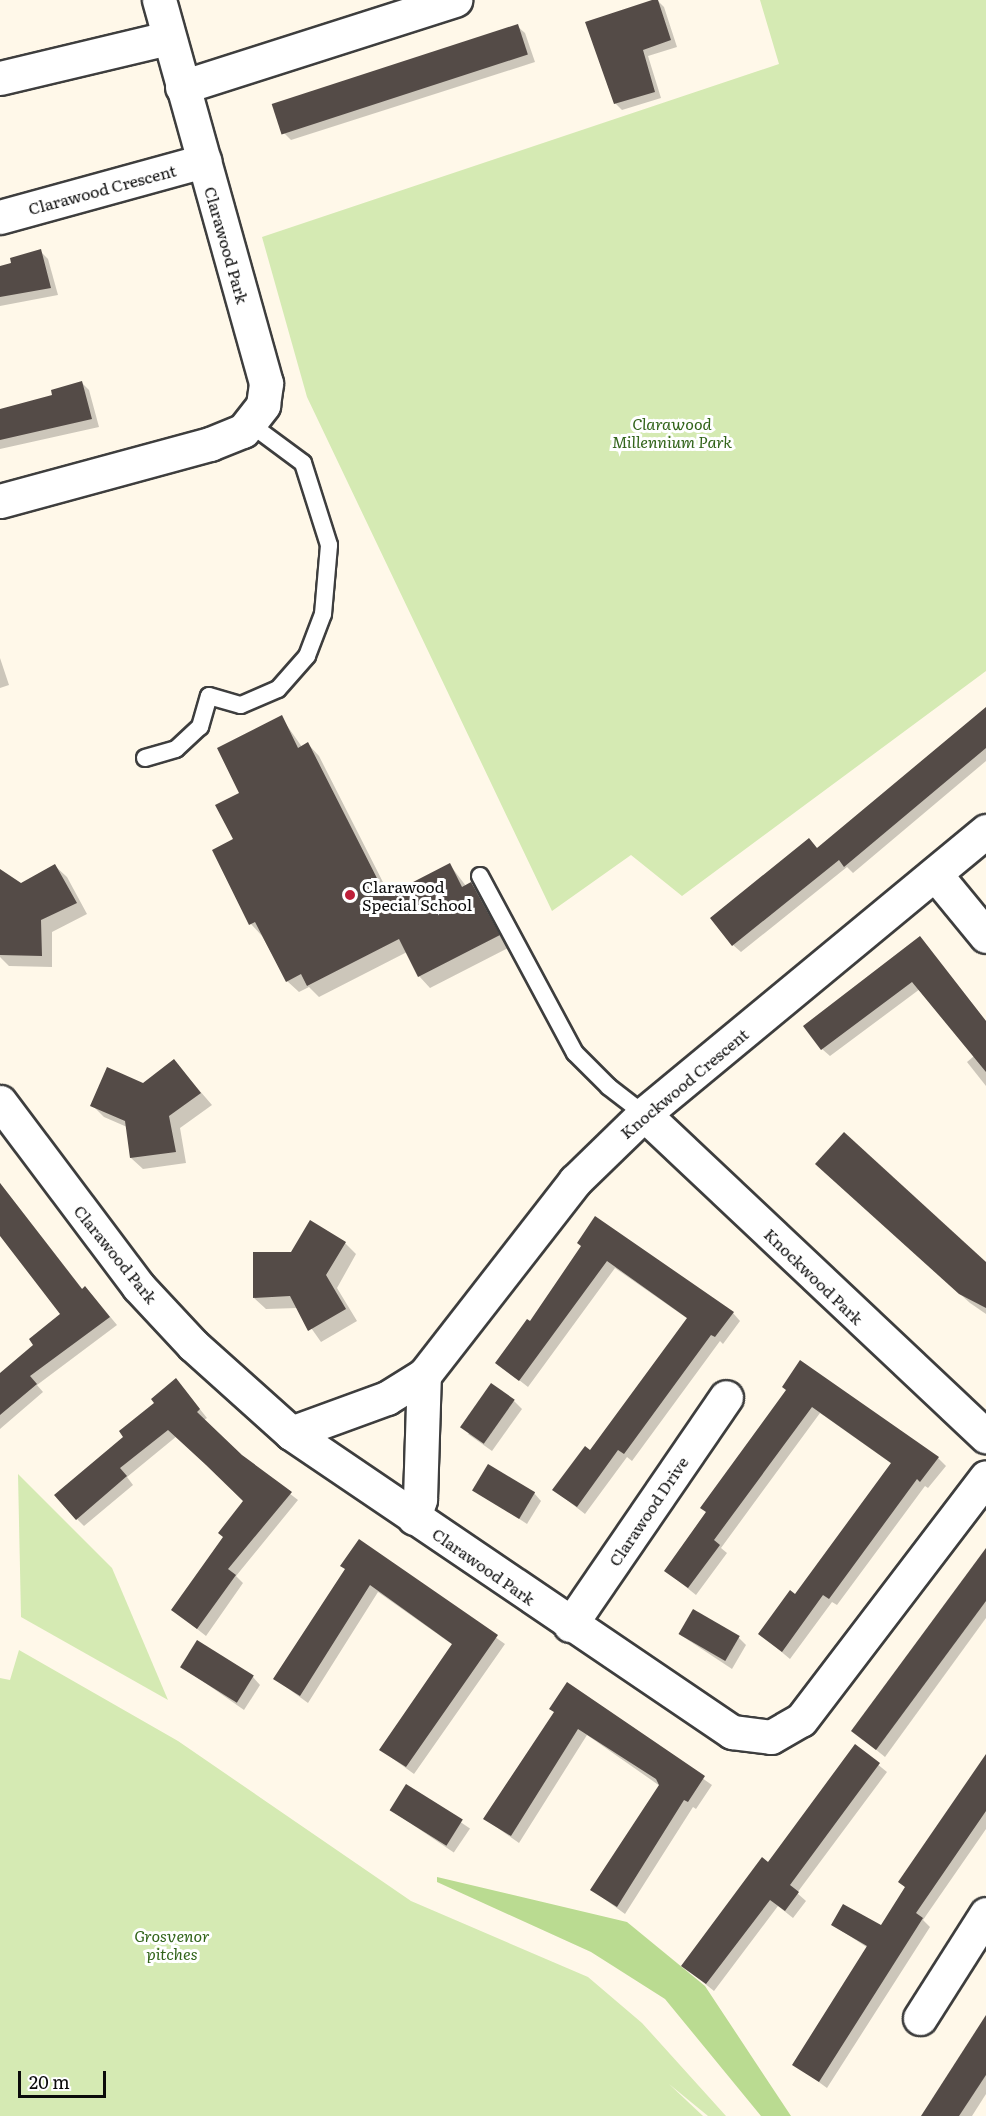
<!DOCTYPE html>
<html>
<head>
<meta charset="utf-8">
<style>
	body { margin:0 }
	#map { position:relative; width:986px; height:2116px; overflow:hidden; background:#fff8e9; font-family:Literata,serif }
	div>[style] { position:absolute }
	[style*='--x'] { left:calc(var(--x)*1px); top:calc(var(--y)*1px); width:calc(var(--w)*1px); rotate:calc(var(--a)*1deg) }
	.green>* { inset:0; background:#d5eab3 }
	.forest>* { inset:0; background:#badb91 }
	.shadow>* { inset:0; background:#0003; transform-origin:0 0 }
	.building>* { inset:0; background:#544b47; transform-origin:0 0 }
	.roads { filter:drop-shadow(2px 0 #3e3e3e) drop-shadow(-2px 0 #3e3e3e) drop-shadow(0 2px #3e3e3e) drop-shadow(0 -2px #3e3e3e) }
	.service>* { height:16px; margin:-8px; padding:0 8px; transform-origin:8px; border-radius:8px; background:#fff }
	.minor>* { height:33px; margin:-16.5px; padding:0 16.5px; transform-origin:16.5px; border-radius:16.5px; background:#fff }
	.dots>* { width:16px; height:16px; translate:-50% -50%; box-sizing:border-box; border:3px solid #fff; border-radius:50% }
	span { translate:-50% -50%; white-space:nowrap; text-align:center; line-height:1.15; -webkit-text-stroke:6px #fff; paint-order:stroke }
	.street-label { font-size:16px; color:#0b0b0b }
	.park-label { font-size:16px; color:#32641a; font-style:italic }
	.poi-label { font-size:16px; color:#0b0b0b }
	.left { translate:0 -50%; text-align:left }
	.scale { position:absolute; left:18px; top:2071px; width:88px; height:27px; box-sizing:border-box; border:3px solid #0b0b0b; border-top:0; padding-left:8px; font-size:18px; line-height:21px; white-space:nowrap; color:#0b0b0b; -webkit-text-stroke:4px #fff; paint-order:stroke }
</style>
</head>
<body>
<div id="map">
	<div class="green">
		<i style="clip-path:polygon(760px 0,986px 0,986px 671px,682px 896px,631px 855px,552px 911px,307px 397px,262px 237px,779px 64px)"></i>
		<i style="clip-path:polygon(18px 1474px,112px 1568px,168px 1700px,21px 1617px)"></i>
		<i style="clip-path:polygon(19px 1650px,178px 1741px,411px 1901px,588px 1977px,642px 2023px,726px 2116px,708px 2116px,669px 2084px,703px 2116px,0 2116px,0 1678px,10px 1680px)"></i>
	</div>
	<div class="forest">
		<i style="clip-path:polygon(437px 1877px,627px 1922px,705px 1986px,791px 2116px,761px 2116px,665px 1999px,591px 1952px,437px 1882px)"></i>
	</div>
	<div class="shadow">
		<i style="clip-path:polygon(657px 0,664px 7px,677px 47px,648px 56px,661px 98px,622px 110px,615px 103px)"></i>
		<i style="clip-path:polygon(517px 26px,525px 33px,535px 62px,291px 140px,283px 132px)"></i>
		<i style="clip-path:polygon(40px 251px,48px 259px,58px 295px,0 306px,0 268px)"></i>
		<i style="clip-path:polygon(82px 383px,89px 390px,99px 427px,0 449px,0 411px,54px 396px)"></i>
		<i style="clip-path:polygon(0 658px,9px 685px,0 688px)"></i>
		<i style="clip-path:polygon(986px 708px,986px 761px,853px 873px,847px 867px,741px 952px,733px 945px,818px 849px)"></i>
		<i style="clip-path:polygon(281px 717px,302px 747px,308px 744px,319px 756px,390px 896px,450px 865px,466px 886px,471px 884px,483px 896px,510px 947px,430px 988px,419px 976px,407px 952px,319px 997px,309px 987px,299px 992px,287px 981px,262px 936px,251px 924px,235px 840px,241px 793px)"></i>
		<i style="clip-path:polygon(55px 866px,67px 877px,87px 914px,52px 932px,52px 967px,9px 966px,0 957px,0 871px,21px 884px)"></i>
		<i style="clip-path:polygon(920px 938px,986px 1021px,986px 1037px,920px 989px,830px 1056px,822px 1049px)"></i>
		<i style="clip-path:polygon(986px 1046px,986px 1086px,967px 1062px)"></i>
		<i style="clip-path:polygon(174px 1061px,212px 1105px,180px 1128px,186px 1163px,143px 1169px,131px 1158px,127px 1127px,104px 1117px,92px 1105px,143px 1085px)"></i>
		<i style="clip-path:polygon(827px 1174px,986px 1264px,986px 1314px,970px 1303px)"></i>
		<i style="clip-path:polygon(0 1183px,83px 1290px,85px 1288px,93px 1296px,117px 1325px,37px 1385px,43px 1392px,0 1429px,0 1375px,35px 1345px,62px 1314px,0 1234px)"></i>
		<i style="clip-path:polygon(345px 1243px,356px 1254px,337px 1288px,357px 1321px,321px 1342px,297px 1308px,266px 1309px,254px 1298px,292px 1253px)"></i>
		<i style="clip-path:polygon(582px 1246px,733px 1313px,740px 1321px,723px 1344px,720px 1341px,632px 1461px,627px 1457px,585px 1514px,554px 1490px,590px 1452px,688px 1319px,615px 1268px,528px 1387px,497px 1363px,530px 1323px)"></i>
		<i style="clip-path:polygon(183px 1388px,207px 1418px,204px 1420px,241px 1456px,298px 1500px,236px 1576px,243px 1583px,206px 1636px,173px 1610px,225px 1538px,244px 1501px,177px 1436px,127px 1477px,133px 1485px,84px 1526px,77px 1519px)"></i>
		<i style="clip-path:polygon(788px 1391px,938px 1458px,946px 1466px,928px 1488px,925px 1486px,837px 1605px,832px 1602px,790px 1659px,760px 1634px,795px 1596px,892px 1464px,820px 1413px,721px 1548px,727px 1553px,696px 1595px,666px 1571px)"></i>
		<i style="clip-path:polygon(514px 1401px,522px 1409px,492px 1451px,468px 1434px)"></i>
		<i style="clip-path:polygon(474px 1489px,534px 1493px,541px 1501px,527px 1524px)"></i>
		<i style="clip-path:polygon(359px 1541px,505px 1644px,414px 1774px,381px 1750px,453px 1645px,378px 1592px,308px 1703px,275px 1679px,346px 1570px)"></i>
		<i style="clip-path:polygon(986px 1551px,986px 1618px,885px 1757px,853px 1731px)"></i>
		<i style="clip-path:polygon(679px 1634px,739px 1638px,746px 1645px,732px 1669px)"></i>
		<i style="clip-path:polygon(181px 1666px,253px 1677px,260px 1685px,244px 1710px)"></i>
		<i style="clip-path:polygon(568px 1684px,712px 1785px,696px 1809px,693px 1807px,625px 1914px,592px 1890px,660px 1786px,587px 1735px,519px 1843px,485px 1819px,556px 1713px)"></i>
		<i style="clip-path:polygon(855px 1746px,887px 1772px,797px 1893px,806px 1901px,793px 1918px,778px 1906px,714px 1991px,683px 1966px,768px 1864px)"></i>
		<i style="clip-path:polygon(986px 1757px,986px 1829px,923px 1920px,930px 1927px,827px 2088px,794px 2064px,868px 1948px,833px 1925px,881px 1927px,906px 1888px,900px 1882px)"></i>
		<i style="left:407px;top:1786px;width:76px;height:29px;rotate:34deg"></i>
		<i style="clip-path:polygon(986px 2018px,986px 2094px,972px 2116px,923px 2116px)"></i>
	</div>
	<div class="building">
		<i style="clip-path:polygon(652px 0,658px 0,671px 40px,643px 50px,655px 92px,614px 104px,585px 22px)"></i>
		<i style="left:518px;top:24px;width:32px;height:259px;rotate:72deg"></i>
		<i style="clip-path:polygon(41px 249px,51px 288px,0 297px,0 266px,11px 263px,10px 258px)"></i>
		<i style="clip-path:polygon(82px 381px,92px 419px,0 440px,0 409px,52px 395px,51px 390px)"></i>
		<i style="clip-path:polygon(986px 707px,986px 748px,844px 867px,839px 860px,732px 946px,710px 918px,809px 838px,817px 848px)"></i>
		<i style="clip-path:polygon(282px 715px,298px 748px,308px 742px,386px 896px,450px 863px,462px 887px,471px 882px,500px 935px,418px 977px,399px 939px,307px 986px,301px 974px,286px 982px,255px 922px,249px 925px,212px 850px,233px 839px,215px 805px,239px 793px,217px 748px)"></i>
		<i style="clip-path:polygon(55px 864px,77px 903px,41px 920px,42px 956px,0 955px,0 869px,21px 883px)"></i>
		<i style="clip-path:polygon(920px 936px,986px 1021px,986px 1072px,912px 982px,821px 1050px,803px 1026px)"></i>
		<i style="clip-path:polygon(174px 1059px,201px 1093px,169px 1116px,176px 1152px,130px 1158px,125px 1121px,90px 1106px,107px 1067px,143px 1083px)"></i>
		<i style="clip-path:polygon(844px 1132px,986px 1262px,986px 1308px,959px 1294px,815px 1164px)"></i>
		<i style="clip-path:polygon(0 1183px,82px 1289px,85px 1286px,110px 1317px,30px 1376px,37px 1384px,0 1415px,0 1373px,33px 1345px,29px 1339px,60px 1314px,0 1236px)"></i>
		<i style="clip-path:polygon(595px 1216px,734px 1312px,715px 1337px,711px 1335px,624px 1454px,618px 1450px,577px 1507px,552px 1490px,585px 1446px,590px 1450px,687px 1318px,607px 1261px,519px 1381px,495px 1363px,527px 1319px,530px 1321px,581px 1246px,577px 1243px)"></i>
		<i style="clip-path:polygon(310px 1220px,346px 1242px,326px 1275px,346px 1309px,308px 1331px,290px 1296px,253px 1298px,253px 1252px,291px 1252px)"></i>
		<i style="clip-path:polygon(800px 1360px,939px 1457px,920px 1482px,917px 1479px,829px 1599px,823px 1595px,782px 1652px,758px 1634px,790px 1590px,795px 1594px,891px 1463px,812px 1407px,714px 1540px,720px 1545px,688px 1588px,664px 1571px,706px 1512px,700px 1508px,786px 1390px,782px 1387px)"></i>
		<i style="clip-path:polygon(176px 1378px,200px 1409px,197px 1412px,242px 1455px,292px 1492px,228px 1569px,236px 1575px,197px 1629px,171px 1610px,223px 1537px,218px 1533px,243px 1501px,206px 1465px,168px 1430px,120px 1468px,127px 1476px,76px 1520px,54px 1495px,123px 1437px,119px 1431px,154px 1403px,151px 1399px)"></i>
		<i style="left:491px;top:1383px;width:29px;height:54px;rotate:35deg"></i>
		<i style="left:488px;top:1464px;width:55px;height:31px;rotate:31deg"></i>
		<i style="clip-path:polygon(359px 1539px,498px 1635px,406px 1767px,379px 1750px,452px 1644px,370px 1585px,300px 1696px,273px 1679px,345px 1569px,340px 1566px)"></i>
		<i style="clip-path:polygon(986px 1548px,986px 1601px,876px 1750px,851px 1731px)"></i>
		<i style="left:693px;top:1609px;width:54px;height:29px;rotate:30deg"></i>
		<i style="left:197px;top:1640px;width:67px;height:32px;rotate:32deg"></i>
		<i style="clip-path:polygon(567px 1682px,705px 1776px,688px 1802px,684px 1800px,617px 1907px,590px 1890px,659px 1785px,656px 1779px,578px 1729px,511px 1836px,483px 1819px,554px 1712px,549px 1709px)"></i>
		<i style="clip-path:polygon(855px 1744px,880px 1763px,790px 1885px,799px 1892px,785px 1911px,770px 1900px,706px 1984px,681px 1966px,762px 1857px,768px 1862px)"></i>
		<i style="clip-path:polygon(986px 1754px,986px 1811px,916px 1913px,923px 1918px,819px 2082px,792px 2065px,867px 1946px,831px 1925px,843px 1904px,881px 1925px,905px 1887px,898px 1882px)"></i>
		<i style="left:406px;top:1784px;width:67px;height:31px;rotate:32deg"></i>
		<i style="clip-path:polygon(986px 2015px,986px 2075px,959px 2116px,921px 2116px)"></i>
	</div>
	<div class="roads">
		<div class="service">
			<i style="--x:145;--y:758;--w:32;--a:-16"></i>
			<i style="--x:176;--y:749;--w:33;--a:-43"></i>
			<i style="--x:200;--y:727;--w:32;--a:-74"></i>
			<i style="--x:209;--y:696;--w:33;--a:16"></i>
			<i style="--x:241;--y:705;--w:40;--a:-23.4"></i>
			<i style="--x:278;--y:689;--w:44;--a:-48.7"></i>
			<i style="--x:307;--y:656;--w:45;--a:-69.1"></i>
			<i style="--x:323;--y:614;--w:69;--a:-85"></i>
			<i style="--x:329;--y:545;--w:86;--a:-107.6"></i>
			<i style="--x:303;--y:463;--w:67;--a:-143.5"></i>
			<i style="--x:480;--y:876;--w:201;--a:61.8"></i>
			<i style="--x:575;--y:1053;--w:48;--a:45"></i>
			<i style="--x:609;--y:1087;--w:44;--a:37.6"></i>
		</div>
		<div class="minor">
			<i style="--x:0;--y:78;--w:173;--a:-13.4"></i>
			<i style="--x:182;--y:87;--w:287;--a:-17.7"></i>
			<i style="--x:0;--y:217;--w:212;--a:-15.4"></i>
			<i style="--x:0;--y:501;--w:218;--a:-15.2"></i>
			<i style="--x:210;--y:444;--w:35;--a:-22"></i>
			<i style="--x:243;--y:431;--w:33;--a:-52"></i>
			<i style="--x:263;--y:405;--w:22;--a:-82"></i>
			<i style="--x:266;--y:383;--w:398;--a:-105.6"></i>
			<i style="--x:935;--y:874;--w:80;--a:50.6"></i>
			<i style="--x:0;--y:1102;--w:230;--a:53.1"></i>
			<i style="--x:138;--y:1286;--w:81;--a:47"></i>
			<i style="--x:193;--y:1345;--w:132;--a:41.9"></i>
			<i style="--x:291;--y:1433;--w:533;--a:34.14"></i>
			<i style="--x:732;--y:1732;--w:39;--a:7"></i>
			<i style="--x:771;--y:1737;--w:34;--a:-30"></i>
			<i style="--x:801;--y:1720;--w:305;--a:-52.7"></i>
			<i style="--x:644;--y:1114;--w:470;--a:43.3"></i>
			<i style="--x:291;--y:1433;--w:102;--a:-20"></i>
			<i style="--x:387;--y:1398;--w:44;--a:-31.9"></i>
			<i style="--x:424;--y:1375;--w:246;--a:-52.1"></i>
			<i style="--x:575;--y:1181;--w:96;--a:-44.2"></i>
			<i style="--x:644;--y:1114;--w:444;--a:-39.6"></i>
			<i style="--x:414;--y:1518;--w:20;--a:-72"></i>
			<i style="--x:420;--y:1499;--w:124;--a:-88.2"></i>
			<i style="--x:570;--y:1625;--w:276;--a:-55.6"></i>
			<i style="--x:920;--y:2018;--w:123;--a:-57.6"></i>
		</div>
	</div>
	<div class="dots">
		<i style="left:350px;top:895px;background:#be2039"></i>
	</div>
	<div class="street-label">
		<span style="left:102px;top:189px;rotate:-15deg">Clarawood Crescent</span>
		<span style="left:227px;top:245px;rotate:74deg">Clarawood Park</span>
		<span style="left:684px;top:1083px;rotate:-40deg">Knockwood Crescent</span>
		<span style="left:116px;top:1254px;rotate:51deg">Clarawood Park</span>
		<span style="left:814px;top:1276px;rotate:44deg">Knockwood Park</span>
		<span style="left:648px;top:1511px;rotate:-56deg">Clarawood Drive</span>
		<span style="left:484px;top:1566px;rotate:35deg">Clarawood Park</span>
	</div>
	<div class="park-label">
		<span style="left:672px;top:432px">Clarawood<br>Millennium Park</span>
		<span style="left:172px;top:1944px">Grosvenor<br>pitches</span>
	</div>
	<div class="poi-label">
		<span class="left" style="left:362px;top:895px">Clarawood<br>Special School</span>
	</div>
	<div class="scale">20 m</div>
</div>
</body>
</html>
